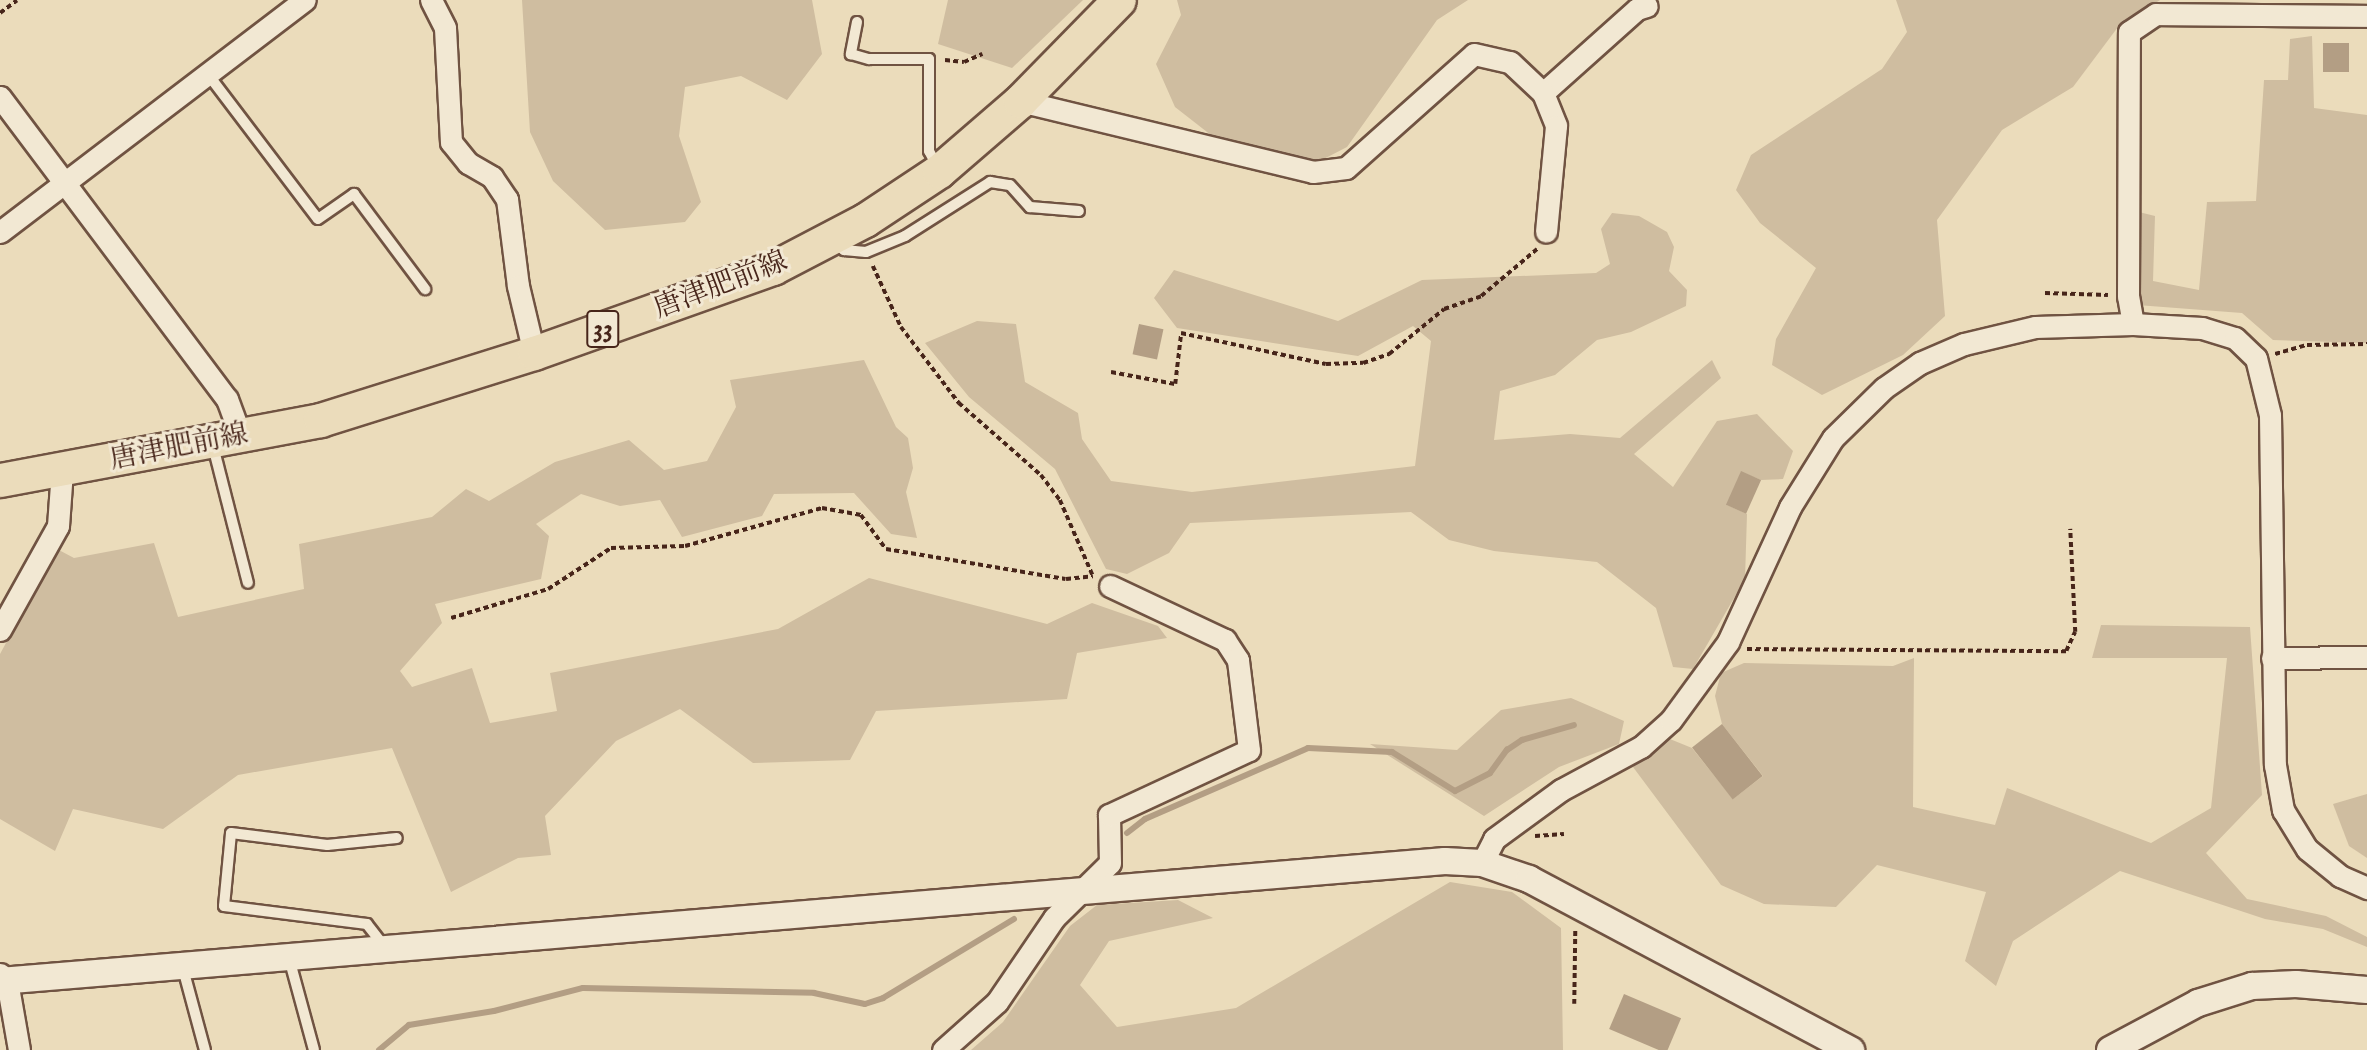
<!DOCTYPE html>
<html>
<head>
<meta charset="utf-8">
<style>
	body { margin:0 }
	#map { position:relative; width:2367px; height:1050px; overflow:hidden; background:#ebdcbb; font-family:"IM FELL English","Noto Serif JP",serif }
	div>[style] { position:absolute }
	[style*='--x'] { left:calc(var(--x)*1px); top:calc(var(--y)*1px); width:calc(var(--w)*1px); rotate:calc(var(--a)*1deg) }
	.green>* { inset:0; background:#cfbda0 }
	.water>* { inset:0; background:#b39e84; transform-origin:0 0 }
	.stream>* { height:6px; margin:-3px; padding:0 3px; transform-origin:3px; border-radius:3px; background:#b39e84 }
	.path>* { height:3.5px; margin-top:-1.75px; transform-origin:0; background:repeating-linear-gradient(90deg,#47251a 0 5px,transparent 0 8.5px) }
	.roads { filter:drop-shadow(2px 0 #705342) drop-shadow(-2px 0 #705342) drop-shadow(0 2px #705342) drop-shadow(0 -2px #705342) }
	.service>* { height:10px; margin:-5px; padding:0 5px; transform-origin:5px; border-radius:5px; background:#f2e8d3 }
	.minor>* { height:21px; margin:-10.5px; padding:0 10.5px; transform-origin:10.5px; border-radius:10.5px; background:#f2e8d3 }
	.tertiary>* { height:26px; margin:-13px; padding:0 13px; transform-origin:13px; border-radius:13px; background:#f2e8d3 }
	.primary>* { height:33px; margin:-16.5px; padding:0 16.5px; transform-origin:16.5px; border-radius:16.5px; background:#ebdcbb }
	span { translate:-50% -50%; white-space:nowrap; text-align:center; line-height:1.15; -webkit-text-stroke:6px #f2e8d3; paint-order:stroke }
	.shield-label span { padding:2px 5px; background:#f2e8d3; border:2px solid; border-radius:5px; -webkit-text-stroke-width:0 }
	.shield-label { font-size:26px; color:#47251a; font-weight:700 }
	.street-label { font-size:28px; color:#47251a }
</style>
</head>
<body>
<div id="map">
	<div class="green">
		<i style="clip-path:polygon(522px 0,812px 0,822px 54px,787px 100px,741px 76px,685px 87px,679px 136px,701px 202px,685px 222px,605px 230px,553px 181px,530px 132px)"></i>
		<i style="clip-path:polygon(948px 0,1083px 0,1012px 68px,938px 44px)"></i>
		<i style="clip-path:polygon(1177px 0,1468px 0,1437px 20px,1347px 147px,1316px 163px,1216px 139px,1175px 107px,1156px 64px,1181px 15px)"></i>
		<i style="clip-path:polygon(1896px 0,2160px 0,2118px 27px,2073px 87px,2002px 130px,1937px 220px,1945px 316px,1903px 355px,1822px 395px,1772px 365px,1776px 339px,1816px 268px,1760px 223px,1736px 190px,1751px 155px,1882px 69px,1907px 32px)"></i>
		<i style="clip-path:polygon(2312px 36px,2314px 108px,2367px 115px,2367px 343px,2273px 340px,2242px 313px,2137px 305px,2135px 211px,2155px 216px,2153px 281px,2199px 290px,2207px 202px,2256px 201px,2264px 80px,2288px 80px,2290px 39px)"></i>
		<i style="clip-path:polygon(1612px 213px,1639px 216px,1667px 232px,1674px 247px,1669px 271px,1687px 290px,1686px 306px,1631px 332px,1597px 340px,1555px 375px,1500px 391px,1494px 440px,1570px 434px,1620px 438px,1712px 360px,1721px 378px,1634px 454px,1673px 487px,1717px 421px,1757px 414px,1793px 451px,1783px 479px,1761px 480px,1741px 472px,1727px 505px,1747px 514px,1745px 579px,1693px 669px,1673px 667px,1656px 608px,1597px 562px,1494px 551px,1449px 540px,1411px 512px,1190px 523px,1169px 553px,1127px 574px,1106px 569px,1055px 469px,969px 397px,925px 343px,977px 321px,1016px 324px,1025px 382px,1078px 413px,1082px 439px,1111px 481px,1192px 492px,1415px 466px,1431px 341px,1413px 326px,1358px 356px,1177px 328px,1154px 298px,1174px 270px,1338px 321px,1422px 280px,1596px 273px,1610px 264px,1601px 229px)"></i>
		<i style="clip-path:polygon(864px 360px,896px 427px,908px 438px,913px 468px,906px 492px,917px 538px,891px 534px,854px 493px,774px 494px,762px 516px,682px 537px,660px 500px,620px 506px,581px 494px,536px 524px,549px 536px,541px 579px,435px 604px,442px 623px,400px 671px,412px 687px,472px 668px,490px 723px,557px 711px,550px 673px,778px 629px,869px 578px,1047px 624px,1092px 603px,1158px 626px,1167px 638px,1077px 653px,1067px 699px,876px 711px,850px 760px,753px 763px,680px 709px,616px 741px,545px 816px,551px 855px,518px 858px,451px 892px,392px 748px,238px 775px,163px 829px,73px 809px,55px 851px,0 819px,0 654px,57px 549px,74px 558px,154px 543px,178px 617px,304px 589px,299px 544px,432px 517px,466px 489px,489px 501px,555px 462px,629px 440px,664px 470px,707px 461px,736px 407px,730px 380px)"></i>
		<i style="clip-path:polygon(2101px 625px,2250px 627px,2262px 795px,2206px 853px,2247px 899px,2326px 916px,2367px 937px,2367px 947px,2323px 929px,2265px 919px,2120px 871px,2013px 941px,1996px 986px,1965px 961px,1986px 892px,1877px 865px,1836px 907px,1764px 904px,1721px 885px,1633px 767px,1665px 737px,1692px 748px,1733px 799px,1763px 776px,1722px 724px,1715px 696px,1721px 673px,1744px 663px,1893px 666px,1914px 658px,1913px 807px,1995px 825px,2007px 788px,2151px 843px,2211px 808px,2227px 658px,2092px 658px)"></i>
		<i style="clip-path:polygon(1571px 698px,1624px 721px,1619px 744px,1559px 767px,1484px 816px,1370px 744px,1457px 750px,1501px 710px)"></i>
		<i style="clip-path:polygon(2367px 794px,2367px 858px,2349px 846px,2333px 804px)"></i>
		<i style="clip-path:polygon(1450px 882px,1512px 892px,1561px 928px,1563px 1050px,971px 1050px,1003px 1022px,1070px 926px,1097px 905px,1178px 900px,1213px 918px,1109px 941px,1080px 985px,1117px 1027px,1236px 1008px)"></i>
	</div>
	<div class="water">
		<i style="left:2323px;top:43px;width:26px;height:29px"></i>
		<i style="left:1139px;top:324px;width:25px;height:31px;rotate:12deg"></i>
		<i style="left:1741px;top:471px;width:22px;height:37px;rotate:24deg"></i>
		<i style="left:1722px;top:724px;width:66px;height:38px;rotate:52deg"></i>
		<i style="left:1624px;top:994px;width:62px;height:38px;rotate:23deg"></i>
	</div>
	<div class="stream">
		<i style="--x:1127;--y:833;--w:23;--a:-38"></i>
		<i style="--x:1145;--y:819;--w:178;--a:-23.5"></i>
		<i style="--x:1308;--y:748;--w:84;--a:2.7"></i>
		<i style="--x:1392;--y:752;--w:74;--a:31.8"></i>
		<i style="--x:1455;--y:791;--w:39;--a:-27"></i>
		<i style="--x:1490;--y:773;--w:29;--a:-54"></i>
		<i style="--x:1507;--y:750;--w:18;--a:-34"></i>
		<i style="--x:1522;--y:740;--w:54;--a:-16.1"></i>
		<i style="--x:379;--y:1050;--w:39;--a:-40"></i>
		<i style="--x:409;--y:1025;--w:86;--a:-9.4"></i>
		<i style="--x:494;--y:1011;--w:92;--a:-14.5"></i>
		<i style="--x:583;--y:988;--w:231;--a:1.2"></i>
		<i style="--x:814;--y:993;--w:52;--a:12.2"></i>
		<i style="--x:865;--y:1004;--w:19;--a:-18"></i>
		<i style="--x:883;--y:998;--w:153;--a:-31.1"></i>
	</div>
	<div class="path">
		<i style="--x:0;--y:13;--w:21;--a:-37"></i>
		<i style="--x:945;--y:60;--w:19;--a:6"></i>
		<i style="--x:964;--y:62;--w:20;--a:-24"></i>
		<i style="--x:873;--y:266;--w:67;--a:65.3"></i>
		<i style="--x:901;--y:327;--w:96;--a:52.7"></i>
		<i style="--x:959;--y:403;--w:109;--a:41.3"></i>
		<i style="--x:1041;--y:475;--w:31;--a:53"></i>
		<i style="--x:1060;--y:500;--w:83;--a:66.5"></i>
		<i style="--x:2045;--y:293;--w:63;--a:1.8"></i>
		<i style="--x:2275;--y:354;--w:33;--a:-16"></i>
		<i style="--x:2307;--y:345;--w:60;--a:-1"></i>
		<i style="--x:1111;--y:372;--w:65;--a:10.6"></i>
		<i style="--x:1175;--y:384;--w:51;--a:-83.3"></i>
		<i style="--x:1181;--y:333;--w:148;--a:12.1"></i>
		<i style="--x:1326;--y:364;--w:37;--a:-2"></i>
		<i style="--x:1363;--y:363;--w:28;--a:-19"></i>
		<i style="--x:1389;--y:354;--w:71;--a:-39.3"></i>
		<i style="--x:1444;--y:309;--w:39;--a:-19"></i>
		<i style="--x:1481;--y:296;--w:73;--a:-40"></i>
		<i style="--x:451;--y:618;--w:101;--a:-16.6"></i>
		<i style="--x:548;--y:589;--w:75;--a:-33.1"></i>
		<i style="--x:611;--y:548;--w:74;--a:-1.5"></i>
		<i style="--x:685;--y:546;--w:142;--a:-15.5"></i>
		<i style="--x:822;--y:508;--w:40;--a:10"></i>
		<i style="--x:861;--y:515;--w:42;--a:53.7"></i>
		<i style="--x:886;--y:549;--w:182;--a:9.5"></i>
		<i style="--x:1066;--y:579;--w:27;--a:-6"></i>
		<i style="--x:1747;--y:649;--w:319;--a:0.4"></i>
		<i style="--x:2066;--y:651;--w:21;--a:-65"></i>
		<i style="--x:2075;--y:632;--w:103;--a:-92.8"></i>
		<i style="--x:1535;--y:836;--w:29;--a:-4"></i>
		<i style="--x:1574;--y:1004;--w:74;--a:-89.2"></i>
	</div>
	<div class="roads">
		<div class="service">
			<i style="--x:857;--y:22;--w:33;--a:101"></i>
			<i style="--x:851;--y:54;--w:19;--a:16"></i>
			<i style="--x:869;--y:59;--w:60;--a:0"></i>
			<i style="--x:929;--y:59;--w:92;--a:90"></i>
			<i style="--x:929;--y:151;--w:19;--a:62"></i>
			<i style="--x:207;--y:73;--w:183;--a:52.8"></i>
			<i style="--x:318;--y:219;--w:44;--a:-34.8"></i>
			<i style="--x:354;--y:194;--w:119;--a:53.2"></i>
			<i style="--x:834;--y:242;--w:13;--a:39"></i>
			<i style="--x:844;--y:250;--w:22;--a:5"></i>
			<i style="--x:866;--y:252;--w:42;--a:-22.3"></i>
			<i style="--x:905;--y:236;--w:101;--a:-32.4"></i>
			<i style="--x:990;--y:182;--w:20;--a:9"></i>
			<i style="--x:1010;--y:185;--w:30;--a:48"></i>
			<i style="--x:1030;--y:207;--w:49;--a:4.7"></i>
			<i style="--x:213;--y:446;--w:141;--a:75.7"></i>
			<i style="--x:384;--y:946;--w:28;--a:-128"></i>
			<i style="--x:367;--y:924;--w:144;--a:-172.8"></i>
			<i style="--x:224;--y:906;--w:73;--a:-84.5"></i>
			<i style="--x:231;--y:833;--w:97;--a:7.1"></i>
			<i style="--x:327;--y:845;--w:70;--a:-5.7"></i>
			<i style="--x:289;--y:958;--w:95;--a:74.8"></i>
			<i style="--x:182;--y:965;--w:88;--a:74.9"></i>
		</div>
		<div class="minor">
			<i style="--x:431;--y:0;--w:31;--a:63"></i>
			<i style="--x:445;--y:28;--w:114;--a:87"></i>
			<i style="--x:451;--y:142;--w:27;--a:51"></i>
			<i style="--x:468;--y:163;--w:28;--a:30"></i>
			<i style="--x:492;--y:177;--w:27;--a:56"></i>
			<i style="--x:507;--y:199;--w:88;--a:82.8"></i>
			<i style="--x:518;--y:286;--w:69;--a:76.6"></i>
			<i style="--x:1543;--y:93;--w:126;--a:-41.8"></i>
			<i style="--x:1637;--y:9;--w:10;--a:-17"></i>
			<i style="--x:0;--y:97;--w:378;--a:53.1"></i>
			<i style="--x:227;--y:399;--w:40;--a:69.8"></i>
			<i style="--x:1020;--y:101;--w:301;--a:13.6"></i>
			<i style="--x:1313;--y:172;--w:33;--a:-7"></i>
			<i style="--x:1346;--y:168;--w:171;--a:-41.7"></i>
			<i style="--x:1474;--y:54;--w:37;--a:13"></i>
			<i style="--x:1510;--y:62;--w:45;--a:43.2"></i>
			<i style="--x:1543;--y:93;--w:35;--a:68"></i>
			<i style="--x:1556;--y:126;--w:106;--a:95.4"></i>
			<i style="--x:0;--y:232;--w:383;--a:-37.3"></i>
			<i style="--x:2133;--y:324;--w:28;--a:-100"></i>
			<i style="--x:2128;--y:296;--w:264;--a:-89.8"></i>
			<i style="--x:2129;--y:32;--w:32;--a:-34"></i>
			<i style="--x:2156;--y:14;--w:211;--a:0.5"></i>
			<i style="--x:0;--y:630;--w:119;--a:-60.9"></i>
			<i style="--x:58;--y:526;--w:56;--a:-85.9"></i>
			<i style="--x:2272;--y:658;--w:95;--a:-0.6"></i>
			<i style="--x:1482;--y:863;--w:27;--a:-63"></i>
			<i style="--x:1494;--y:839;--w:83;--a:-36.2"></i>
			<i style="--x:1561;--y:790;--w:91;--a:-28.3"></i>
			<i style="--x:1641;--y:747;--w:40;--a:-42"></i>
			<i style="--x:1671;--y:720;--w:97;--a:-53.8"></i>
			<i style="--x:1728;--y:642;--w:149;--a:-65.3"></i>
			<i style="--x:1790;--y:507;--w:81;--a:-58.1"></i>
			<i style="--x:1833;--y:438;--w:71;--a:-44.4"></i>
			<i style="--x:1884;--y:388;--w:44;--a:-34.8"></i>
			<i style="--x:1920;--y:363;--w:48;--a:-23.4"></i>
			<i style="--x:1964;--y:344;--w:73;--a:-13.5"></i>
			<i style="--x:2035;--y:327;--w:98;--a:-1.8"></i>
			<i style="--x:2133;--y:324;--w:69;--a:3.3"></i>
			<i style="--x:2202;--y:328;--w:34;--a:17"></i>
			<i style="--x:2235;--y:338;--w:29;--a:44"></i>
			<i style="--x:2256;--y:358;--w:59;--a:76.2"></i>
			<i style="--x:2270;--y:415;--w:350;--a:89.2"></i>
			<i style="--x:2275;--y:765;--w:46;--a:79.9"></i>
			<i style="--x:2283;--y:810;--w:46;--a:58.4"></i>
			<i style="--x:2307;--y:849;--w:43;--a:39.3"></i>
			<i style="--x:2340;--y:876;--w:30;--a:24"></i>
			<i style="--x:0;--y:974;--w:10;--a:45"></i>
			<i style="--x:7;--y:981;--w:70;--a:80.1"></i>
			<i style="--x:943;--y:1050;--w:72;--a:-41.6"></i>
			<i style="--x:997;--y:1002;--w:102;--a:-55.8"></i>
			<i style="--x:1054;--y:918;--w:78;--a:-44.5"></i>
			<i style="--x:1110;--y:863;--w:48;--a:-91.2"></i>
			<i style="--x:1109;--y:815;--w:154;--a:-24.9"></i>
			<i style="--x:1249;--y:750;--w:91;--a:-97"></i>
			<i style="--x:1238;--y:660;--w:24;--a:-123"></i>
			<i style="--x:1225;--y:640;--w:127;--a:-154.8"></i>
		</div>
		<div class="tertiary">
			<i style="--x:0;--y:981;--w:1450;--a:-4.75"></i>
			<i style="--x:1445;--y:861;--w:37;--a:3"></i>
			<i style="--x:1482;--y:863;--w:50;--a:18.8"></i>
			<i style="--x:1529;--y:879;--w:365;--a:28"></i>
			<i style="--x:2110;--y:1050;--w:100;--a:-28.1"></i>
			<i style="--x:2198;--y:1003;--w:57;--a:-17.5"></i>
			<i style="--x:2252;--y:986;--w:44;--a:-2.6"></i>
			<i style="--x:2296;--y:984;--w:71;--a:4.8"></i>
		</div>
		<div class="primary">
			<i style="--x:0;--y:480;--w:326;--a:-10.6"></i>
			<i style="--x:320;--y:420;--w:224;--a:-17.4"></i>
			<i style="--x:534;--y:353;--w:254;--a:-19.6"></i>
			<i style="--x:773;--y:268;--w:104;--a:-27.6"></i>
			<i style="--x:865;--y:220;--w:89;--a:-33.5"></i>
			<i style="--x:939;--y:171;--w:107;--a:-40.8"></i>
			<i style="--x:1020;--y:101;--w:141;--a:-45.6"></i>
		</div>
	</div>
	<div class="shield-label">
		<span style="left:603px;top:329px">33</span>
	</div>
	<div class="street-label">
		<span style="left:721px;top:286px;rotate:-21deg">唐津肥前線</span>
		<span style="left:179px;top:448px;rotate:-11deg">唐津肥前線</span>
	</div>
</div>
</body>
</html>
